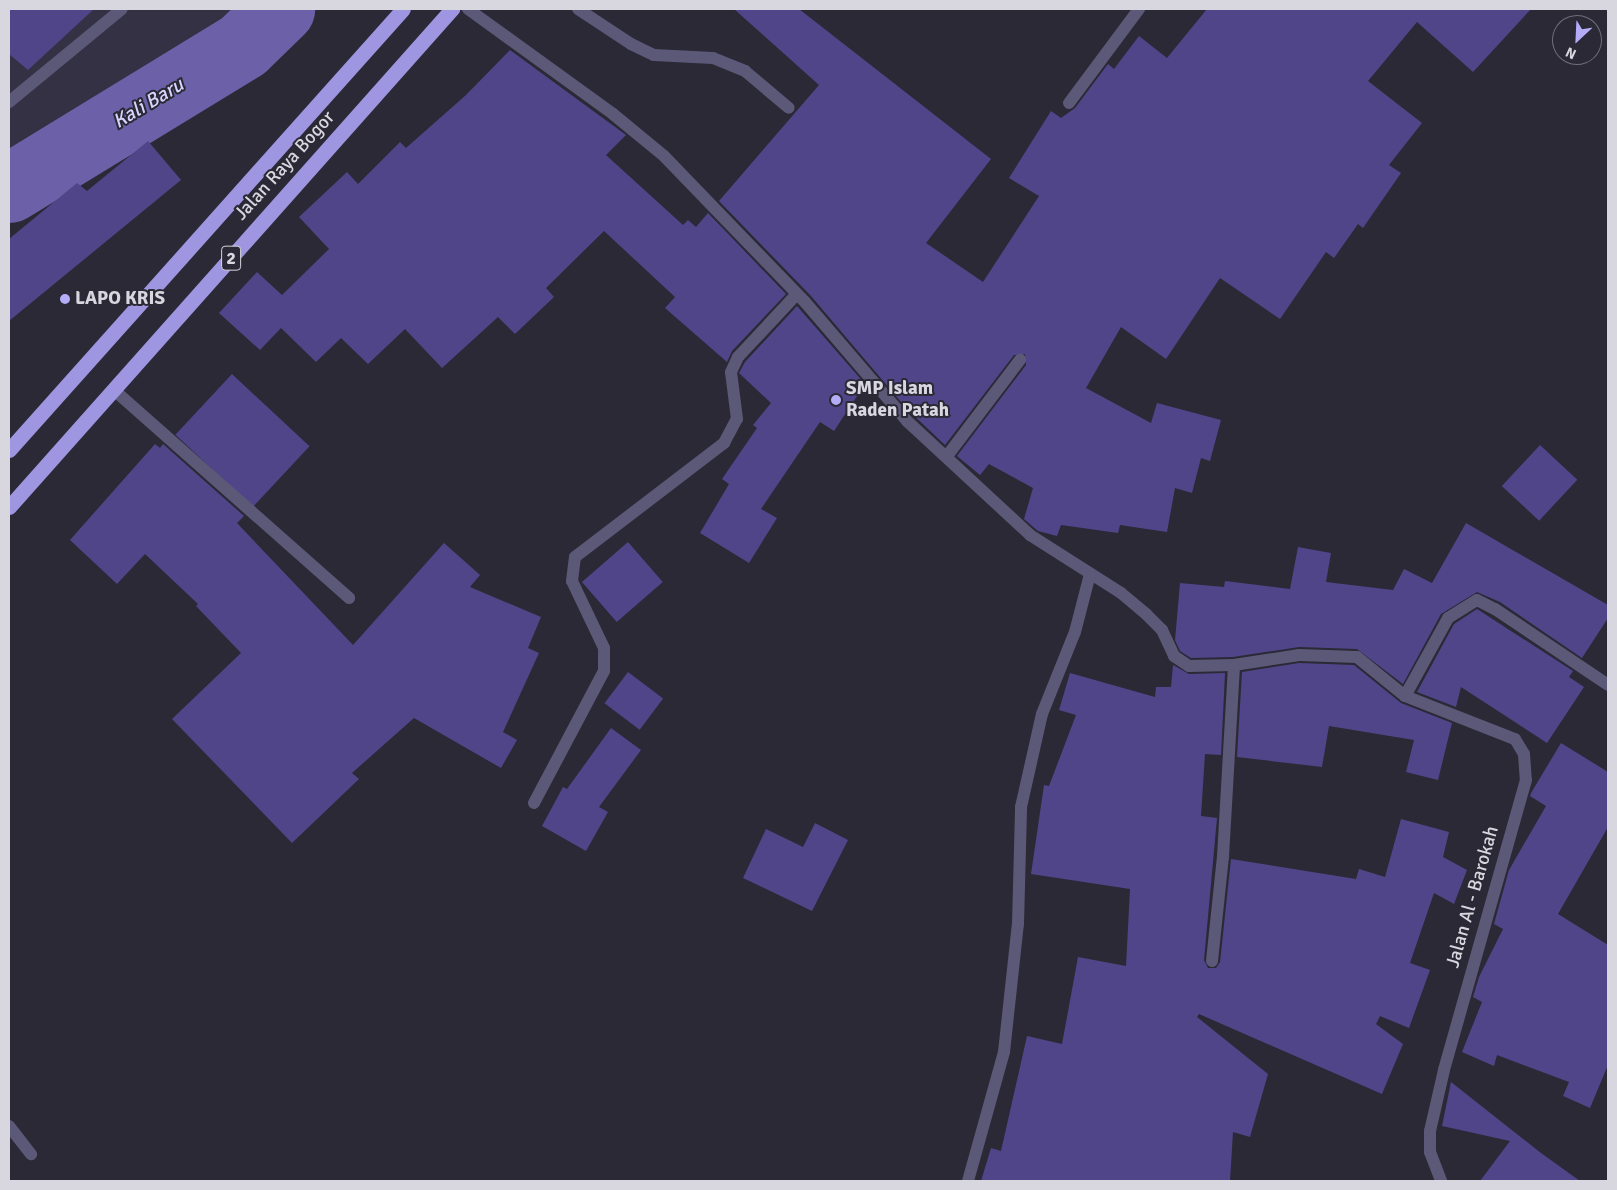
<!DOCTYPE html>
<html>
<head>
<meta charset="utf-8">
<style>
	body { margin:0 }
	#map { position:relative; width:1617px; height:1190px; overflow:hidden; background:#2a2935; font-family:Signika,sans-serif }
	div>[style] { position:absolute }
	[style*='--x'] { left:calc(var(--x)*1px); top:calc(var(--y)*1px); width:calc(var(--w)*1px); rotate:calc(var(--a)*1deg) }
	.built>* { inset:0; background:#333143 }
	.river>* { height:69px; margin:-34.5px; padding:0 34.5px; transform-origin:34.5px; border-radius:34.5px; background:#6c61a9 }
	.building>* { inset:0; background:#51458a; transform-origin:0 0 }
	.minor>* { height:12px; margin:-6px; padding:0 6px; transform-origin:6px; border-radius:6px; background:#5c5878 }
	.highway>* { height:15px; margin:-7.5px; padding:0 7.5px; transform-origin:7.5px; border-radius:7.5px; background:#9f96e2 }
	.dots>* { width:14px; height:14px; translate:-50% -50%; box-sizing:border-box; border:2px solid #2a2935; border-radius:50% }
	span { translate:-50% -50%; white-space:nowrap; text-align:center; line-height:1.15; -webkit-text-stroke:4px #2a2935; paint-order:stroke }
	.shield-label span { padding:1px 4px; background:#2a2935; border:1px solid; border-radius:4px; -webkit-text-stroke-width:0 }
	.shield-label { font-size:18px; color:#d8d7df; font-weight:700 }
	.street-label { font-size:19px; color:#d8d7df }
	.poi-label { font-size:19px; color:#d8d7df; font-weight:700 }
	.left { translate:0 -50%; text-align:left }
	.water-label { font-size:20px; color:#d7d4fd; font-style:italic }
	.frame { position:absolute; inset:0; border:10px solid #d8d7df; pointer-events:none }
	.north { position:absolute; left:1552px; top:15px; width:50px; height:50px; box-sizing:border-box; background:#2a2935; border:1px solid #706f79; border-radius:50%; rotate:205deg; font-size:14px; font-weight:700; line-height:20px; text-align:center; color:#d8d7df }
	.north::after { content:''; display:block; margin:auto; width:18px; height:22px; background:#b5acf8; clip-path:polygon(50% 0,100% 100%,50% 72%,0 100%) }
</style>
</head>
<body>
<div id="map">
	<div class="built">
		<i style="clip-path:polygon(9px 9px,235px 9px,160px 62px,9px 153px)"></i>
	</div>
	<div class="river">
		<i style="--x:9;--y:188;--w:274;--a:-31.4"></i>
		<i style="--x:243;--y:45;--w:52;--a:-44.2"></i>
	</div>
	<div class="building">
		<i style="clip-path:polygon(9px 9px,94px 9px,28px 70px,9px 54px)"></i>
		<i style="clip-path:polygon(734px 9px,799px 9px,991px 159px,926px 243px,983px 282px,1039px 196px,1009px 178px,1051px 111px,1061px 118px,1075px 108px,1108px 64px,1114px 69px,1139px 36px,1167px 58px,1207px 9px,1531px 9px,1473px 72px,1417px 22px,1368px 81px,1422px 123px,1389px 165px,1401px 173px,1363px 228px,1358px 224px,1334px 258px,1326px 252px,1280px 319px,1220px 278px,1166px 359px,1121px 327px,1086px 388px,1151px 423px,1157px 403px,1221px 420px,1210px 461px,1201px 458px,1192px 493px,1175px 488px,1167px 532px,1120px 525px,1118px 533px,1061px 525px,1057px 536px,1038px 531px,1024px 519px,1033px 488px,989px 464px,980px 475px,957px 456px,1026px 365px,1025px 354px,1014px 355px,945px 445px,907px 409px,811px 296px,719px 201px,819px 85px)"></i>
		<i style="clip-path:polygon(510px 50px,626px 135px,606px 155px,683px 225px,688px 220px,696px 227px,708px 213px,786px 294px,732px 351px,727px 362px,665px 308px,675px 297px,604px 231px,546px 288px,554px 297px,515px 334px,498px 317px,442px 368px,405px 329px,368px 364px,341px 338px,316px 362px,281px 328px,260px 350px,219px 313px,257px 272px,282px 295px,329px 249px,299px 217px,347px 172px,358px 184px,400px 142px,406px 148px,466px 95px)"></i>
		<i style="clip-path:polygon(148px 141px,181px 180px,9px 321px,9px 239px,77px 183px,87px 191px)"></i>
		<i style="clip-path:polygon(797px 306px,865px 384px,834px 431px,820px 422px,761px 509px,777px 518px,749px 563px,700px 533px,729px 484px,722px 479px,757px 428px,753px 425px,771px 403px,739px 373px,745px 362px)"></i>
		<i style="left:232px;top:374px;width:106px;height:83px;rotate:43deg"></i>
		<i style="clip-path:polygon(155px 444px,160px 448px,163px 444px,244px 516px,237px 523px,353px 645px,444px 543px,480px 575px,470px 587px,541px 617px,528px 648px,539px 653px,503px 732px,517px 740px,501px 768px,414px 718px,352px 773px,359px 779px,292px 843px,172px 719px,241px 653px,196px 606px,198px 604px,145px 554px,117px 584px,70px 540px)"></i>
		<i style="left:1540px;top:445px;width:51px;height:56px;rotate:43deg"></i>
		<i style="clip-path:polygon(1466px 523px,1608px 605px,1608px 618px,1582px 658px,1500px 602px,1477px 592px,1441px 614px,1403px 684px,1357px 649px,1299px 647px,1233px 657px,1191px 658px,1180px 651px,1175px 640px,1180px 583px,1224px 587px,1225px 581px,1290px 589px,1298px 547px,1331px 553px,1326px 582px,1393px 590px,1404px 569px,1432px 583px)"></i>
		<i style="left:628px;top:542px;width:53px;height:61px;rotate:49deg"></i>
		<i style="clip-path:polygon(1477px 609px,1573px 671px,1569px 677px,1584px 687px,1547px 743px,1461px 687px,1456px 707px,1417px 692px,1454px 624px)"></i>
		<i style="clip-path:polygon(1299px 663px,1354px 665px,1401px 703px,1452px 723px,1438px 780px,1406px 772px,1414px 740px,1329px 726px,1322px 767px,1237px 757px,1242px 672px)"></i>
		<i style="clip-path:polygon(1173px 665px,1189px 674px,1225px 673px,1221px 755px,1205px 754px,1201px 816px,1217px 818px,1204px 960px,1208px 968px,1216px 968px,1220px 962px,1231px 859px,1356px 879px,1359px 869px,1385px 877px,1401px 819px,1449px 832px,1443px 857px,1467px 870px,1454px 904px,1434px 893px,1410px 963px,1430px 970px,1409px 1028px,1380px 1016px,1376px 1024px,1403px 1044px,1382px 1094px,1199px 1014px,1197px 1017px,1268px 1074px,1250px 1137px,1233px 1132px,1230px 1181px,981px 1181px,991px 1148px,1001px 1151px,1027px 1036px,1062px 1044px,1078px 957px,1126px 966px,1130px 889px,1031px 874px,1044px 785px,1049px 786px,1076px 715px,1059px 710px,1070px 673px,1155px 697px,1156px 687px,1171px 687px)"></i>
		<i style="left:628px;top:672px;width:44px;height:39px;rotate:37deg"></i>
		<i style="clip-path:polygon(611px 728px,641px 750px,599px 807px,608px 812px,586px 851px,542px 826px,563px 787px,567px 789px)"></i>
		<i style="clip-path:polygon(1561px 743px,1608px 772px,1608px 827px,1558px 914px,1608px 945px,1608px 1065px,1590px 1108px,1563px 1096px,1569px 1082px,1497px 1055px,1494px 1066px,1462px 1052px,1482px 1002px,1473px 997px,1479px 977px,1503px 929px,1494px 924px,1509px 870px,1546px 806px,1530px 796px,1531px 793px)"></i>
		<i style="clip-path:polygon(815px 823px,848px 840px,812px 911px,743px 878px,766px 829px,803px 847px)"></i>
		<i style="clip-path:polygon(1451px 1082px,1541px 1153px,1580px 1181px,1480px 1181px,1510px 1141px,1442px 1126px)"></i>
	</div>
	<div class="minor">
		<i style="--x:468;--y:9;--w:179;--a:35.9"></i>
		<i style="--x:613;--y:114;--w:66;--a:39.5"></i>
		<i style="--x:664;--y:156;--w:203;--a:46"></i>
		<i style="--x:805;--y:302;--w:157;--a:49.4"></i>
		<i style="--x:907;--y:421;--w:168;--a:42.8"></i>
		<i style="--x:1030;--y:535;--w:108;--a:32.5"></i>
		<i style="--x:1121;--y:593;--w:33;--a:40"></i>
		<i style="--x:1146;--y:614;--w:23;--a:45"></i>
		<i style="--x:1162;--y:630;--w:29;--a:65"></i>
		<i style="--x:1174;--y:656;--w:18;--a:34"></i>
		<i style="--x:1189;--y:666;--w:45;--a:-1.3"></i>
		<i style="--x:1234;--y:665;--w:66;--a:-8.7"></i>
		<i style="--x:1299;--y:655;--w:58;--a:2"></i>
		<i style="--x:1357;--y:657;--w:62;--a:39.1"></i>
		<i style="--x:1405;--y:696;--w:118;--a:21.4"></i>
		<i style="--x:1515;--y:739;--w:17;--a:59"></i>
		<i style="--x:1524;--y:754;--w:26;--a:86"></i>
		<i style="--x:1526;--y:780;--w:301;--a:105.8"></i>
		<i style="--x:1444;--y:1070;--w:63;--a:102.9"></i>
		<i style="--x:1430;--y:1131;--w:21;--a:90"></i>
		<i style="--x:1430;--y:1152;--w:31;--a:69"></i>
		<i style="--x:578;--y:9;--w:64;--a:33.4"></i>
		<i style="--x:631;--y:44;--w:25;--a:26"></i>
		<i style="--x:654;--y:55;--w:59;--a:2.9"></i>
		<i style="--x:713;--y:58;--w:35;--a:22"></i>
		<i style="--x:745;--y:71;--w:57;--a:40.1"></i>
		<i style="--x:9;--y:102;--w:146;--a:-39.5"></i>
		<i style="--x:1069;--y:103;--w:117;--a:-53.3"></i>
		<i style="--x:114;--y:390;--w:314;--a:41.5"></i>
		<i style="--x:947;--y:456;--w:121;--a:-52.8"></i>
		<i style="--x:1405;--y:696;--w:89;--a:-61.1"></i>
		<i style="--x:1448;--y:618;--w:34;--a:-32"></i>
		<i style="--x:1477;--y:600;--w:20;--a:27"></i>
		<i style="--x:1495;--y:609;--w:136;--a:33.9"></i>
		<i style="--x:534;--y:803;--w:149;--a:-62.1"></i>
		<i style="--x:604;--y:671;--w:23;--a:-90"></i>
		<i style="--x:604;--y:648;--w:74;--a:-115.5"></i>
		<i style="--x:572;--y:581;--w:24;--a:-83"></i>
		<i style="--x:575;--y:557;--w:188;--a:-37.4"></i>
		<i style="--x:724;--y:443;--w:27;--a:-62"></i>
		<i style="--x:737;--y:419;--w:47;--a:-97.3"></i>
		<i style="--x:731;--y:372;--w:17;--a:-65"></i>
		<i style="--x:738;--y:357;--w:86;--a:-46.9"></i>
		<i style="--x:1212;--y:961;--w:105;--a:-84"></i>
		<i style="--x:1223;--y:857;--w:192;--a:-86.7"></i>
		<i style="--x:9;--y:1126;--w:36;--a:52"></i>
		<i style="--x:968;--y:1181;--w:134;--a:-74.4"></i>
		<i style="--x:1004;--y:1052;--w:129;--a:-83.8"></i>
		<i style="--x:1018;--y:924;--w:117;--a:-88.5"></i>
		<i style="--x:1021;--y:807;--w:95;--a:-77.3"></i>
		<i style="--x:1042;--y:714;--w:88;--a:-68.1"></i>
		<i style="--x:1075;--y:632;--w:60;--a:-75.5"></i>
	</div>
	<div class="highway">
		<i style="--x:9;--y:450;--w:591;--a:-48.22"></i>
		<i style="--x:9;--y:507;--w:667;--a:-48.35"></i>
	</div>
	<div class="dots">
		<i style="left:65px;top:299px;background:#b5acf8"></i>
		<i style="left:836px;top:400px;background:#b5acf8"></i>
	</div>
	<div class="shield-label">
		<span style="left:231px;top:258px">2</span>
	</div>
	<div class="street-label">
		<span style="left:285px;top:166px;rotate:-48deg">Jalan Raya Bogor</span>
		<span style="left:1473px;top:897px;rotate:-74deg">Jalan Al - Barokah</span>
	</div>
	<div class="poi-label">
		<span class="left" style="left:75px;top:299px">LAPO KRIS</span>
		<span class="left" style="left:846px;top:400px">SMP Islam<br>Raden Patah</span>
	</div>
	<div class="water-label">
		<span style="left:148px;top:103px;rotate:-31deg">Kali Baru</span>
	</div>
	<div class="frame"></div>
	<div class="north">N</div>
</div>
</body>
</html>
